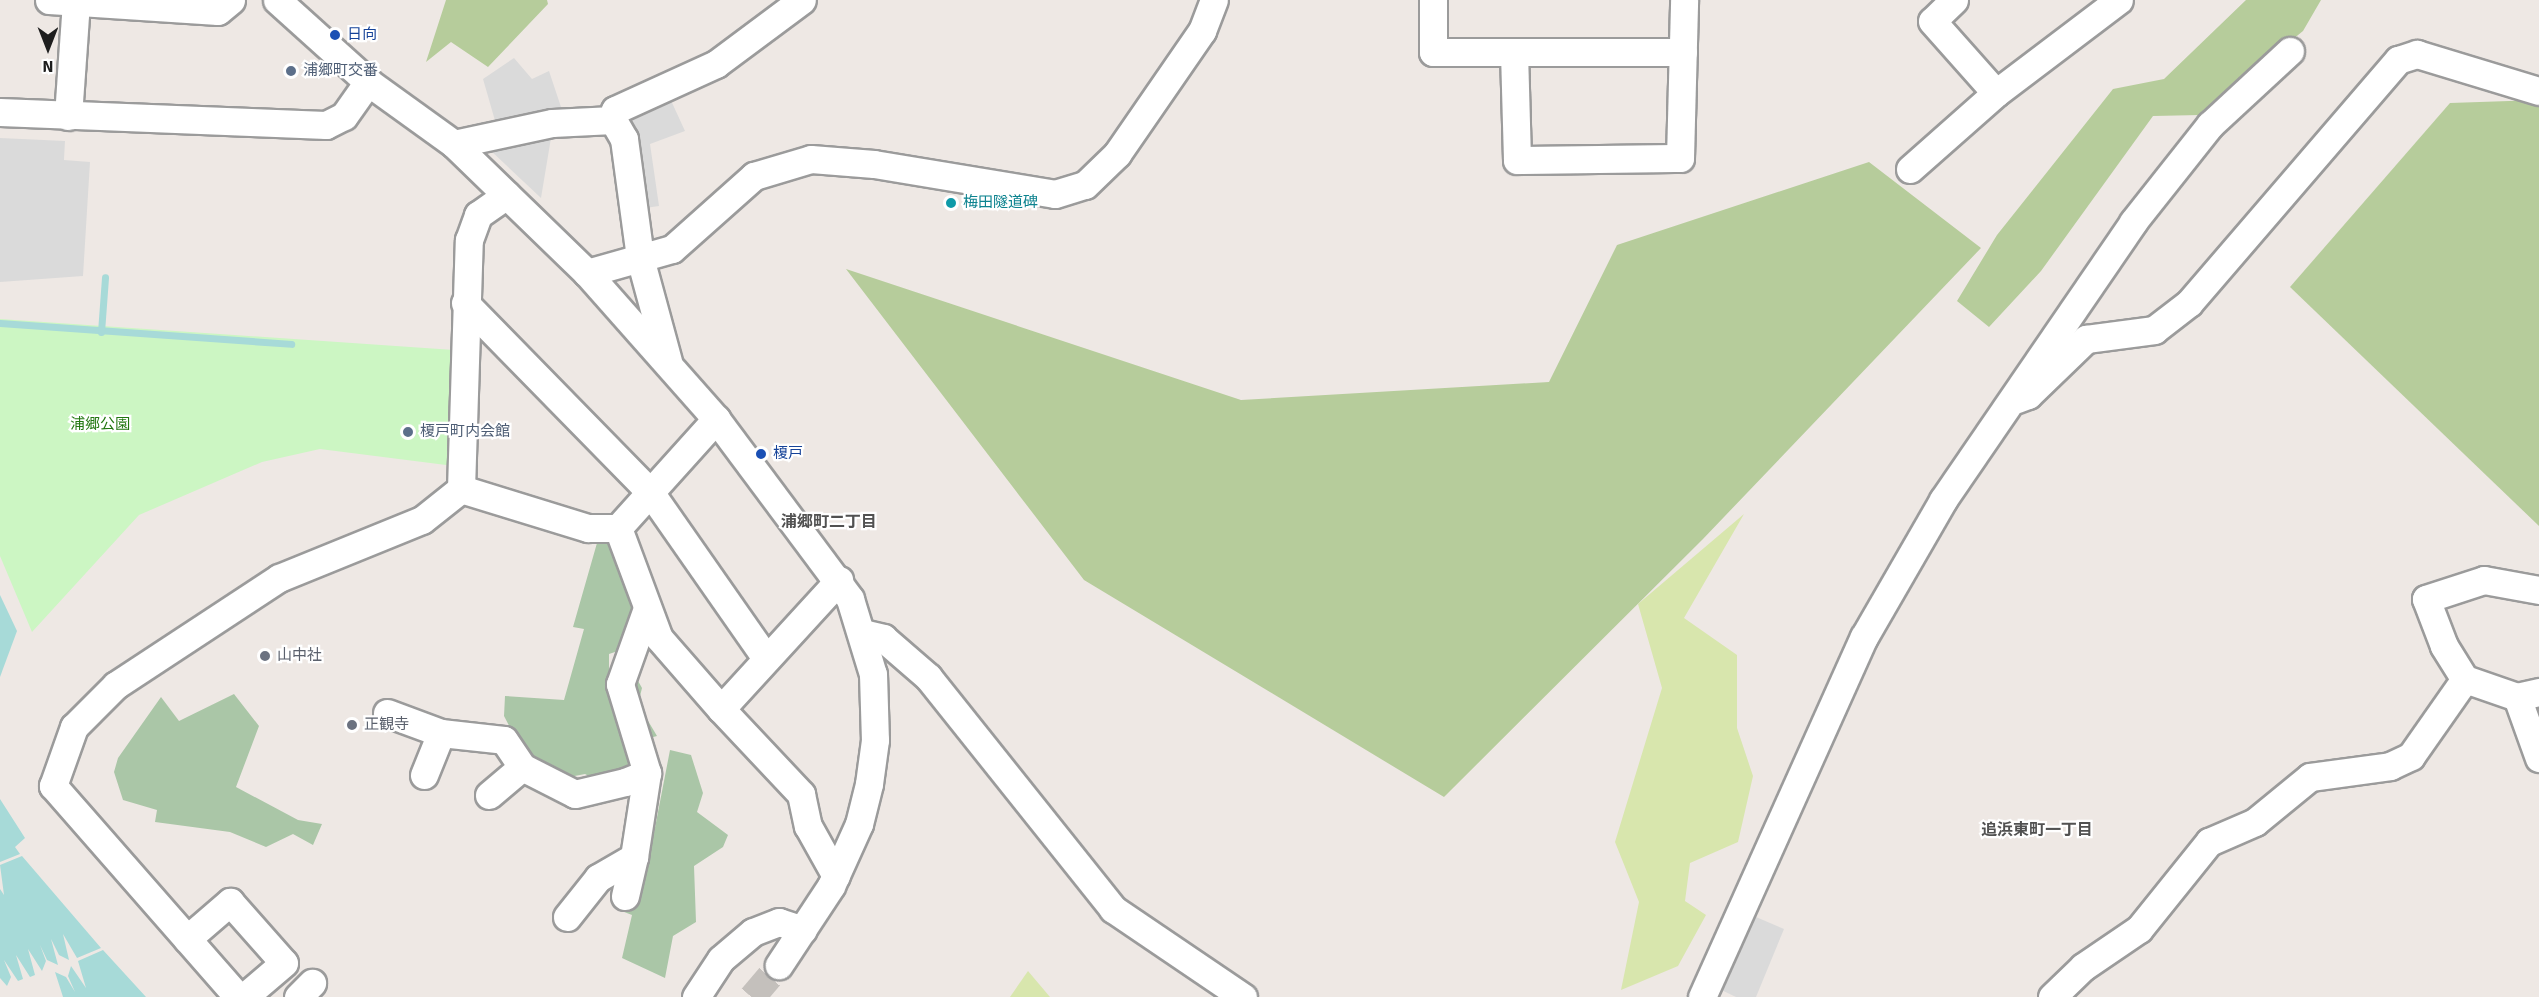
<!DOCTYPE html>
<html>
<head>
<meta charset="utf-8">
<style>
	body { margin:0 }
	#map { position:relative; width:2539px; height:997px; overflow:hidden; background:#eee8e4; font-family:Signika,"Noto Sans JP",sans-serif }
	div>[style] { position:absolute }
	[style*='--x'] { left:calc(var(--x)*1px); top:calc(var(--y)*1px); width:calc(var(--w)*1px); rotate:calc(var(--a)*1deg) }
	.grass>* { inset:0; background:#d8e6ad }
	.forest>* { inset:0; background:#b6cc9b }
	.cemetery>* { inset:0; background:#aac6a7 }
	.park>* { inset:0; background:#ccf6c3 }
	.parking>* { inset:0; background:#dadada }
	.water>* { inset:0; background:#a7dad8 }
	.stream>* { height:7px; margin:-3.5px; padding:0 3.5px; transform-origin:3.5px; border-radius:3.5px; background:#a7dad8 }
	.minor-tunnel>* { height:27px; margin-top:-13.5px; transform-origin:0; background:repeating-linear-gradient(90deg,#c4c0bc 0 27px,transparent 0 41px) }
	.roads { filter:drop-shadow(2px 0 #9b9b9b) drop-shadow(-2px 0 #9b9b9b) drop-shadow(0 2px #9b9b9b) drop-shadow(0 -2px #9b9b9b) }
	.minor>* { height:27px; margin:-13.5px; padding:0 13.5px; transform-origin:13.5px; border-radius:13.5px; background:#fff }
	.dots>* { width:16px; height:16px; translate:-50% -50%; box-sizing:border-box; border:3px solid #fff; border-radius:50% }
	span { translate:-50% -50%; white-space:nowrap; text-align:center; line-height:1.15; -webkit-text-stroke:4.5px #fff; paint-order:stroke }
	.transit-label { font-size:15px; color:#164399 }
	.left { translate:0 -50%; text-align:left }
	.service-label { font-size:15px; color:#4e5e75 }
	.culture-label { font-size:15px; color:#0d838f }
	.park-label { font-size:15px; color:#271 }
	.worship-label { font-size:15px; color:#5b616d }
	.neighbourhood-label { font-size:16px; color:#515151; font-weight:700 }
	.north { position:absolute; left:18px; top:18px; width:60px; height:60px; -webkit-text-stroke:4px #fff; paint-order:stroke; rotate:180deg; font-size:16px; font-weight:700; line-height:24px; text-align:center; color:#1e1e1e }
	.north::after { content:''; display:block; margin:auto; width:21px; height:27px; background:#1e1e1e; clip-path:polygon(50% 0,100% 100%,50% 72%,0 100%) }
</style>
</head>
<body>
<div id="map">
	<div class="grass">
		<i style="clip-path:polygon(1744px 514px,1684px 618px,1737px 655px,1737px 728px,1753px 776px,1738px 842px,1690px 863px,1685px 901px,1706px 915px,1678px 966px,1621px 990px,1639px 902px,1615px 842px,1662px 688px,1638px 604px)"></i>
		<i style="clip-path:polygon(1028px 971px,1050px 997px,1010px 997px)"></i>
	</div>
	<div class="forest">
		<i style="clip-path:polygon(446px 0,547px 0,548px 4px,488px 67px,451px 42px,426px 62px)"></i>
		<i style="clip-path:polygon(2246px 0,2321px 0,2303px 31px,2200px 115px,2153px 116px,2041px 271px,1989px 327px,1957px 301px,1997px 235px,2113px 89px,2164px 79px)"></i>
		<i style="clip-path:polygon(2539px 100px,2539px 526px,2290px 287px,2450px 103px)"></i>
		<i style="clip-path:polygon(1869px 162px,1981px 248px,1703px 539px,1444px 797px,1084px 580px,846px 269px,1241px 400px,1549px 382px,1617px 245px)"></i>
	</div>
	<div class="cemetery">
		<i style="clip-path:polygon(599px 536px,612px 537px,638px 612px,624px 649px,609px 654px,609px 678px,633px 672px,642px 688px,638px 704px,657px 736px,646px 739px,636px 766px,597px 780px,585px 774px,559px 779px,536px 766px,516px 739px,504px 716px,505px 696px,564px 700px,584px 629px,573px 627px)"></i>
		<i style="clip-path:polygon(234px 694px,259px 726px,236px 787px,298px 820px,322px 824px,313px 845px,293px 834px,266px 847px,230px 832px,155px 822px,157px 810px,123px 800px,114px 772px,118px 758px,161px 697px,179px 721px)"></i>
		<i style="clip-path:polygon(670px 750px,691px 755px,703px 793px,697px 812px,728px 835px,723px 847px,694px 866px,696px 922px,673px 936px,665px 978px,622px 958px,632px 915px,619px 910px,637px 866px,647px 869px)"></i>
	</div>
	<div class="park">
		<i style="clip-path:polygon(0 319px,454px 350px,454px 466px,320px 449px,262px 462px,139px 515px,32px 632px,0 556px)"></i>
	</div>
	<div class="parking">
		<i style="clip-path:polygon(514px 58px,532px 79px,549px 71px,564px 116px,496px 124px,483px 79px)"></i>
		<i style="clip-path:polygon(668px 94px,685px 131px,650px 144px,659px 206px,638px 209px,623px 114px)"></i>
		<i style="clip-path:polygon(552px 132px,541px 198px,489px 149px)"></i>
		<i style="clip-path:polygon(0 138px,65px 141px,64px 160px,90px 162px,83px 276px,0 282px)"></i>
		<i style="clip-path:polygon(1749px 914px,1784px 929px,1756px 997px,1736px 997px,1713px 986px)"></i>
	</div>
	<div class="water">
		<i style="clip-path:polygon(0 595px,17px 631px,0 677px)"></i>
		<i style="clip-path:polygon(0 799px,25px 838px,15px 847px,20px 854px,0 862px)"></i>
		<i style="clip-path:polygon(22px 856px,101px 948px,77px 958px,63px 934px,69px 960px,59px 955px,51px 939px,58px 965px,47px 960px,40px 945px,46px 961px,42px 971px,28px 949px,35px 975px,30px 977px,16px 955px,23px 979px,18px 981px,4px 960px,11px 977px,7px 986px,0 978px,0 889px,4px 895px,0 865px)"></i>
		<i style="clip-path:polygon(103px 950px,146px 997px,63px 997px,55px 972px,66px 977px,75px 992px,68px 976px,71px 966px,86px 988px,78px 961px)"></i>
	</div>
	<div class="stream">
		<i style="--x:0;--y:323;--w:292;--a:4.1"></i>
		<i style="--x:101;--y:332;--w:55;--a:-85.8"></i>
	</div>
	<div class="minor-tunnel">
		<i style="--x:752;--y:997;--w:42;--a:-49.8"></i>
	</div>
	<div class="roads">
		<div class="minor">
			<i style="--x:49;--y:0;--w:169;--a:3.7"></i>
			<i style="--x:218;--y:11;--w:17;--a:-40"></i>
			<i style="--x:277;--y:0;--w:122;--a:42"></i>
			<i style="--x:368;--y:82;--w:106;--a:35.8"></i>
			<i style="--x:454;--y:144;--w:185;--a:44.1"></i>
			<i style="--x:587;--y:273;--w:195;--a:48.5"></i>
			<i style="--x:716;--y:419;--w:224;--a:53.3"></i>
			<i style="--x:850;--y:599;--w:78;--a:73"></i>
			<i style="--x:873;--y:674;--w:66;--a:88.3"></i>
			<i style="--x:875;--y:740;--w:44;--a:97.8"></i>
			<i style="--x:869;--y:784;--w:41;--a:104"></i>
			<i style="--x:859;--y:824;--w:68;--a:114.3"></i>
			<i style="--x:831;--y:886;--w:95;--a:123.4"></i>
			<i style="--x:1433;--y:0;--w:52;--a:90"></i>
			<i style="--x:1433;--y:52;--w:250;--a:0"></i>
			<i style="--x:1954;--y:0;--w:30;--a:136"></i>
			<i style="--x:1932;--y:21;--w:96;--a:48.4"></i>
			<i style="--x:1514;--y:52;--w:108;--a:88.4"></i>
			<i style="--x:1517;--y:160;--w:163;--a:-0.7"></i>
			<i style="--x:1680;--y:158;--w:158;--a:-88.5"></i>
			<i style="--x:0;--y:112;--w:326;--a:2.3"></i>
			<i style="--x:326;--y:125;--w:20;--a:-27"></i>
			<i style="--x:344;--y:116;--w:42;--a:-54.8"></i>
			<i style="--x:68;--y:116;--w:114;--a:-86"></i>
			<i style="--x:613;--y:120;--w:10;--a:-79"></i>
			<i style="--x:615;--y:110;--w:111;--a:-24.5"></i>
			<i style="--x:716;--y:64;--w:107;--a:-36.7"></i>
			<i style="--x:454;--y:144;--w:100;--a:-12.1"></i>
			<i style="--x:552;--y:123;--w:61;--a:-2.8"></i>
			<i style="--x:613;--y:120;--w:22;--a:60"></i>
			<i style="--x:624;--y:139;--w:120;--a:82.3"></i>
			<i style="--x:640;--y:258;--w:107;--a:74.8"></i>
			<i style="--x:1910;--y:169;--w:115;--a:-41.5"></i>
			<i style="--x:1996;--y:93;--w:154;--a:-37.1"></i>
			<i style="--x:587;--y:273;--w:88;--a:-15.8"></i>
			<i style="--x:672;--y:249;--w:110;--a:-41.7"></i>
			<i style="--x:754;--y:176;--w:59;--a:-16.6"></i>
			<i style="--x:811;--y:159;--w:63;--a:4.5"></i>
			<i style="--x:874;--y:164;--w:183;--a:9.4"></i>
			<i style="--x:1055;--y:194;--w:31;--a:-17"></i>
			<i style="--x:1085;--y:185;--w:45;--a:-44.1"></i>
			<i style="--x:1117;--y:154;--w:150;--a:-55.4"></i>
			<i style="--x:1202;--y:31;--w:33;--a:-69"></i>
			<i style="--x:465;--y:303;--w:264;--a:45.6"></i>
			<i style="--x:650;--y:492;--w:203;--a:55.1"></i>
			<i style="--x:2017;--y:399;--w:12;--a:-20"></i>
			<i style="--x:2028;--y:395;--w:81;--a:-44"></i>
			<i style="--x:2086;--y:339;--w:69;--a:-7.5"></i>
			<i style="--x:2154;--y:330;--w:44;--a:-37.6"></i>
			<i style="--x:2189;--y:303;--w:321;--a:-49.3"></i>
			<i style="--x:2398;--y:60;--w:20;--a:-18"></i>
			<i style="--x:2417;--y:54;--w:127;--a:16.9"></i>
			<i style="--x:461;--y:489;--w:133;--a:17.1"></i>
			<i style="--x:588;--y:528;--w:30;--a:0"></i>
			<i style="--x:618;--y:528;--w:147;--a:-48"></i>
			<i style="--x:618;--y:528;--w:117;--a:69.6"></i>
			<i style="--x:659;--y:638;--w:94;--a:48.9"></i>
			<i style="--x:721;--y:709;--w:175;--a:-47.5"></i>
			<i style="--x:2539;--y:590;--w:56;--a:-169.7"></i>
			<i style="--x:2484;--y:580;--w:61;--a:161.9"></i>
			<i style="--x:2426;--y:599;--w:50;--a:69"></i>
			<i style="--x:2444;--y:646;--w:39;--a:58"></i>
			<i style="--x:2465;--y:679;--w:55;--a:19.1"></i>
			<i style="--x:2517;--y:697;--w:23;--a:-13"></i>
			<i style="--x:862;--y:633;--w:22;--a:13"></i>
			<i style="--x:883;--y:638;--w:60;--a:40.9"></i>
			<i style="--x:928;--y:677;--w:297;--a:51.4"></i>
			<i style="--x:1113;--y:909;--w:157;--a:34.1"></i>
			<i style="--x:2517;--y:697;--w:65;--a:70.2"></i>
			<i style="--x:721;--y:709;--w:117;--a:46.7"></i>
			<i style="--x:801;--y:794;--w:33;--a:78"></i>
			<i style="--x:808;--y:826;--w:57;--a:60.8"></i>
			<i style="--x:387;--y:713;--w:58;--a:20.3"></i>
			<i style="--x:441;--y:733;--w:63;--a:6.3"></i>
			<i style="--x:504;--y:740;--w:32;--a:56"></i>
			<i style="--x:522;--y:767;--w:59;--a:27"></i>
			<i style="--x:575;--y:794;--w:51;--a:-13.5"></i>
			<i style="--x:625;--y:782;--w:24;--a:-22"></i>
			<i style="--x:647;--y:773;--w:93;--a:-106.9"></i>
			<i style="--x:620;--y:684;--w:77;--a:-70.4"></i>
			<i style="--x:424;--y:775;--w:45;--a:-68"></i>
			<i style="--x:489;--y:795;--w:43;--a:-40.3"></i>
			<i style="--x:625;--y:896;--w:40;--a:-77"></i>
			<i style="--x:567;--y:917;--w:50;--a:-51.5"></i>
			<i style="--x:598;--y:878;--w:42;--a:-30.3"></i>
			<i style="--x:634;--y:857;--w:85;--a:-81.2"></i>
			<i style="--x:187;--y:939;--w:57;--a:-40.7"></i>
			<i style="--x:230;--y:902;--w:81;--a:48.5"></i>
			<i style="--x:284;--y:963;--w:52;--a:139.6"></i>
			<i style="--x:238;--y:997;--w:281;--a:-131.2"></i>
			<i style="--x:53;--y:786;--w:63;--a:-70.4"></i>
			<i style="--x:74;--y:727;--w:59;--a:-45"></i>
			<i style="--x:116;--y:685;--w:195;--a:-33.3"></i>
			<i style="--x:279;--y:578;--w:154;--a:-22.1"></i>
			<i style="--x:422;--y:520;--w:50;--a:-38.5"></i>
			<i style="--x:461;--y:489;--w:249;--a:-88.2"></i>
			<i style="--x:469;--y:240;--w:27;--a:-70"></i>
			<i style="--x:478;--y:215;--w:35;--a:-35"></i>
			<i style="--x:298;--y:997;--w:20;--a:-45"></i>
			<i style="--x:696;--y:997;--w:45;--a:-56.7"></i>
			<i style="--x:721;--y:959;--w:42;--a:-40.2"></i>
			<i style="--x:753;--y:932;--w:28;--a:-21"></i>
			<i style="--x:779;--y:922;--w:25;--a:18"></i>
			<i style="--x:1702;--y:997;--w:395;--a:-65.8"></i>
			<i style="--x:1864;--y:637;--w:158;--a:-60"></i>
			<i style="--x:1943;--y:500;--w:337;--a:-55.6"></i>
			<i style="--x:2133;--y:222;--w:124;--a:-51.6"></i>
			<i style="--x:2210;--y:125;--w:109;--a:-42.8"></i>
			<i style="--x:2052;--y:997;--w:43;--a:-44.1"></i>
			<i style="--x:2083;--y:967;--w:68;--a:-34.2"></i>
			<i style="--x:2139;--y:929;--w:112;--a:-51.2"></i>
			<i style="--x:2209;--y:842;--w:50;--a:-23.5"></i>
			<i style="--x:2255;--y:822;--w:71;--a:-39.3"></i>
			<i style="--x:2310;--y:777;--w:81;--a:-7.8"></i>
			<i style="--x:2390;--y:766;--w:23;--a:-25"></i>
			<i style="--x:2411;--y:756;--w:94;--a:-55"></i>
		</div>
	</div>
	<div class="dots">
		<i style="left:335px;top:35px;background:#1a4fb4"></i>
		<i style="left:291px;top:71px;background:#5c6f8a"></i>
		<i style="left:951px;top:203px;background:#0f9aa8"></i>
		<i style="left:408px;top:432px;background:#5c6f8a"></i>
		<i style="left:761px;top:454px;background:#1a4fb4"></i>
		<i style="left:265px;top:656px;background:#6b7280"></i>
		<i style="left:352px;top:725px;background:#6b7280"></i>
	</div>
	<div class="transit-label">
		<span class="left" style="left:347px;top:35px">日向</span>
		<span class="left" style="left:773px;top:454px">榎戸</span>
	</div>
	<div class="service-label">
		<span class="left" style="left:303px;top:71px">浦郷町交番</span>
		<span class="left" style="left:420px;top:432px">榎戸町内会館</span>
	</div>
	<div class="culture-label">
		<span class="left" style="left:963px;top:203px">梅田隧道碑</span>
	</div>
	<div class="park-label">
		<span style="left:100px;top:425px">浦郷公園</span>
	</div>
	<div class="worship-label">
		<span class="left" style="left:277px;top:656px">山中社</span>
		<span class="left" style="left:364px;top:725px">正観寺</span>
	</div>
	<div class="neighbourhood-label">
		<span style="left:829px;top:522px">浦郷町二丁目</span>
		<span style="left:2037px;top:830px">追浜東町一丁目</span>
	</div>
	<div class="north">N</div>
</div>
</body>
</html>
